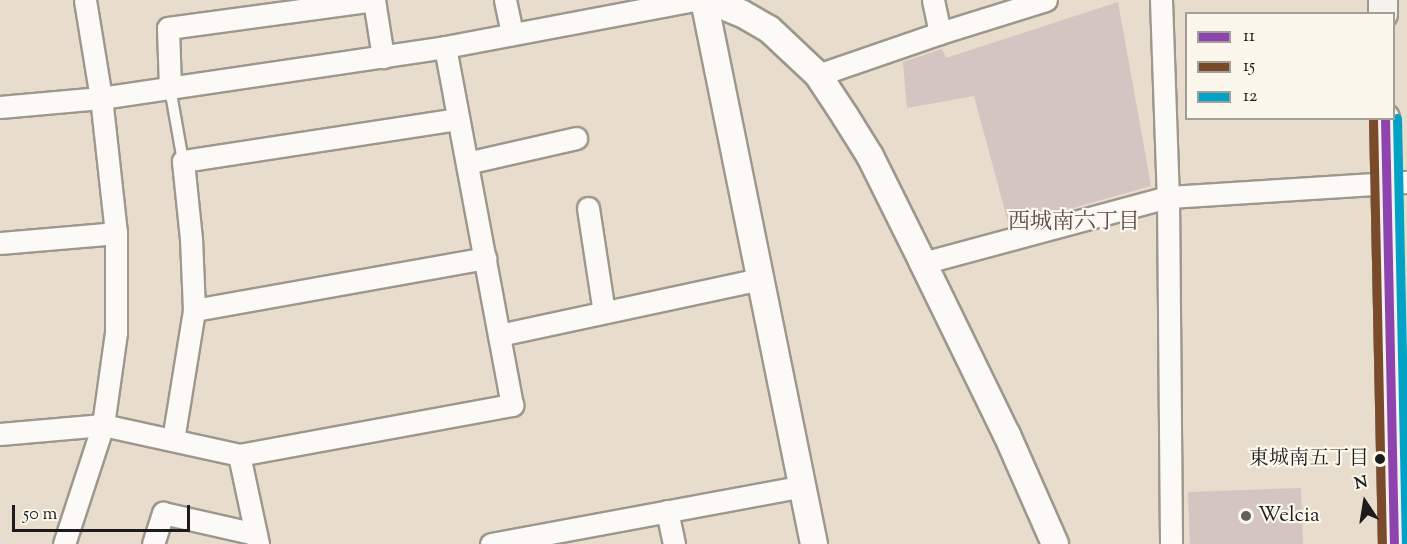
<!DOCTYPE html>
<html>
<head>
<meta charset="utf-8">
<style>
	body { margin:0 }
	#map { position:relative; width:1407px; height:544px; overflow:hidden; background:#e8dccc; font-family:"Sorts Mill Goudy","Noto Serif JP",serif }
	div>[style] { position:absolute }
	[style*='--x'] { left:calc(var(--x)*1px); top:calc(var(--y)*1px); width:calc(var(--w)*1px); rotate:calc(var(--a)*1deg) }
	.building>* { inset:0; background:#d4c4c2; transform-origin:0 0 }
	.roads { filter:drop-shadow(2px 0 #9e978e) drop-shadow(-2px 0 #9e978e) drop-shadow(0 2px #9e978e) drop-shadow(0 -2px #9e978e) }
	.service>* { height:10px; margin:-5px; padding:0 5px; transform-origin:5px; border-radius:5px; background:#fcfaf7 }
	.minor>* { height:21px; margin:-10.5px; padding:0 10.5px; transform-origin:10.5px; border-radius:10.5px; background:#fcfaf7 }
	.tertiary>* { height:26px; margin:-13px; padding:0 13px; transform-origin:13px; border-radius:13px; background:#fcfaf7 }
	.secondary>* { height:28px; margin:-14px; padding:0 14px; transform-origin:14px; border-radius:14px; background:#f5f1ec }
	.bus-1>* { height:9px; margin:-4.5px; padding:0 4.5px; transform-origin:4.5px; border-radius:4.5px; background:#8e44ad }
	.bus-2>* { height:9px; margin:-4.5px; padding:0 4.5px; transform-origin:4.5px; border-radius:4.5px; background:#7a4b2a }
	.bus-3>* { height:9px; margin:-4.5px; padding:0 4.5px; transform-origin:4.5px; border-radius:4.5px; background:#01a2c5 }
	.dots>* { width:16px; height:16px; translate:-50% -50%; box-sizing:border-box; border:3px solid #fbf7ec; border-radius:50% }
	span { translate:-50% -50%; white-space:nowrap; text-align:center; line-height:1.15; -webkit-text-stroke:4.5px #fbf7ec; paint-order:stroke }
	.bus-label { font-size:20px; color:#1c1c1c }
	.right { translate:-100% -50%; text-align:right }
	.poi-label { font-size:21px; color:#1c1c1c }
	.left { translate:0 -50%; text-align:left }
	.neighbourhood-label { font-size:22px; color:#5d4a53 }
	.legend { position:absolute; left:1185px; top:12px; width:210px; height:108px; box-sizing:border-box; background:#fbf7ec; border:2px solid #a29f99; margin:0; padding:8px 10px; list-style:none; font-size:18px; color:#1c1c1c }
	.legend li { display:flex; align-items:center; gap:12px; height:30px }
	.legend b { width:30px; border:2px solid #a29f99 }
	.north { position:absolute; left:1335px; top:472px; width:60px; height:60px; -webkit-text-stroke:4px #fbf7ec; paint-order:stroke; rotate:348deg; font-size:16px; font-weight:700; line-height:24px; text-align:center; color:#1c1c1c }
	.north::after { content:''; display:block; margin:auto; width:21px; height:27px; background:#1c1c1c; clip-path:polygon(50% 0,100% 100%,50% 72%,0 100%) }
	.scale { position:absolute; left:12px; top:505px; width:178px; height:27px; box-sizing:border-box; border:3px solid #1c1c1c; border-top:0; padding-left:8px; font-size:18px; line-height:21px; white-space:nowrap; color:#1c1c1c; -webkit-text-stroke:4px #fbf7ec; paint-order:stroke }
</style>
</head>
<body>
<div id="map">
	<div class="building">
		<i style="clip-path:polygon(1118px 2px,1151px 186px,1009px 226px,974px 96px,907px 108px,903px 62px,942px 49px,946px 58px)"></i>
		<i style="left:1301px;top:488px;width:56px;height:113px;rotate:88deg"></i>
	</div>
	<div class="roads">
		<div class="service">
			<i style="--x:170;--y:88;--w:74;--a:79.9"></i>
		</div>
		<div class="minor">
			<i style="--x:505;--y:0;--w:35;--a:78"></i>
			<i style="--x:933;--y:0;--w:34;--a:78"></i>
			<i style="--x:1161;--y:0;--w:197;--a:88"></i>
			<i style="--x:1168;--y:197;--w:347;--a:89.5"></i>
			<i style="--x:818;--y:75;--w:129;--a:-19"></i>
			<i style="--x:940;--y:33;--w:111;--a:-17.3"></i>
			<i style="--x:170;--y:88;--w:60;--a:-91.9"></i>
			<i style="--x:168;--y:28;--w:208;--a:-7.7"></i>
			<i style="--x:374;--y:0;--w:58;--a:81"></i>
			<i style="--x:0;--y:107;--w:101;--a:-5.1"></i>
			<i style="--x:101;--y:98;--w:348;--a:-8.4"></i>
			<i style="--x:445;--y:47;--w:253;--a:-10.7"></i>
			<i style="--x:467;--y:163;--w:112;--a:-12.9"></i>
			<i style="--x:588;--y:208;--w:105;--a:81.3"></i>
			<i style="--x:0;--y:243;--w:116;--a:-4.9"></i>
			<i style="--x:923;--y:263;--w:254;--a:-15.1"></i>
			<i style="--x:1168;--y:197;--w:239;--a:-3.6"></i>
			<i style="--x:194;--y:310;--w:296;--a:-10.1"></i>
			<i style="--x:499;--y:335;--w:268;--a:-12.1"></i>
			<i style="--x:0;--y:434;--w:103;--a:-5"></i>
			<i style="--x:103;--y:425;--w:139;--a:12.4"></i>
			<i style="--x:239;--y:455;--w:278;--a:-10.4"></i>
			<i style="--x:512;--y:405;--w:364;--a:-100.6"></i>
			<i style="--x:173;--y:440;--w:132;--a:-80.8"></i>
			<i style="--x:194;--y:310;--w:71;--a:-92.4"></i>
			<i style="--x:191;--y:239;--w:78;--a:-95.9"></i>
			<i style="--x:183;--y:161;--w:278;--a:-8.7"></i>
			<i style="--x:239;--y:455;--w:91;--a:77.9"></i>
			<i style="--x:667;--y:511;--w:34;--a:78"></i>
			<i style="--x:64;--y:544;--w:125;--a:-71.9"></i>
			<i style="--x:103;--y:425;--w:94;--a:-82"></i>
			<i style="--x:116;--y:332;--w:99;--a:-90"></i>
			<i style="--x:116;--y:233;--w:136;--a:-96.3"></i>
			<i style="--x:101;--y:98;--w:99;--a:-99.3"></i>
			<i style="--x:153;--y:544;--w:33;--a:-72"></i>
			<i style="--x:163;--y:513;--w:95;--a:12.7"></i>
			<i style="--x:491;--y:544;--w:317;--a:-10.5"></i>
		</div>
		<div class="tertiary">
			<i style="--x:704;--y:0;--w:555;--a:78.57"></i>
			<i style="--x:708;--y:0;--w:35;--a:22"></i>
			<i style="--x:741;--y:13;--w:32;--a:30"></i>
			<i style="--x:769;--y:29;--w:67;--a:43.2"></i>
			<i style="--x:818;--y:75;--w:49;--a:56.6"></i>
			<i style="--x:845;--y:116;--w:47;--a:58"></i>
			<i style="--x:870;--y:156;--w:119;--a:63.6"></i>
			<i style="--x:923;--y:263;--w:191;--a:64"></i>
			<i style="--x:1007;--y:435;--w:119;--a:66.2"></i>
		</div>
		<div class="secondary">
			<i style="--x:1383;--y:0;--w:14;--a:90"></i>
			<i style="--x:1385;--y:118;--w:426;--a:88.8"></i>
		</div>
	</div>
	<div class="bus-1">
		<i style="--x:1385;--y:118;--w:426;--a:88.8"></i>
	</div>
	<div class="bus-2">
		<i style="--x:1373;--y:118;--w:426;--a:88.8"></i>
	</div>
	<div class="bus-3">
		<i style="--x:1397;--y:118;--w:426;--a:88.8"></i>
	</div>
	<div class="dots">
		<i style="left:1380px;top:459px;background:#1c1c1c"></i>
		<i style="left:1246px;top:516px;background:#635f5a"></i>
	</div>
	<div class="bus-label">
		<span class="right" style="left:1369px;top:459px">東城南五丁目</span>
	</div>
	<div class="poi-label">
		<span class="left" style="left:1258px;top:516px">Welcia</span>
	</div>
	<div class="neighbourhood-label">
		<span style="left:1074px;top:224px">西城南六丁目</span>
	</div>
	<ul class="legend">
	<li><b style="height:8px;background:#8e44ad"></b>11</li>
	<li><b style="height:8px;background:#7a4b2a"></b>15</li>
	<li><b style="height:8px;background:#01a2c5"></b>12</li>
	</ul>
	<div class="north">N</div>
	<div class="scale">50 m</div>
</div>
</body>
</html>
